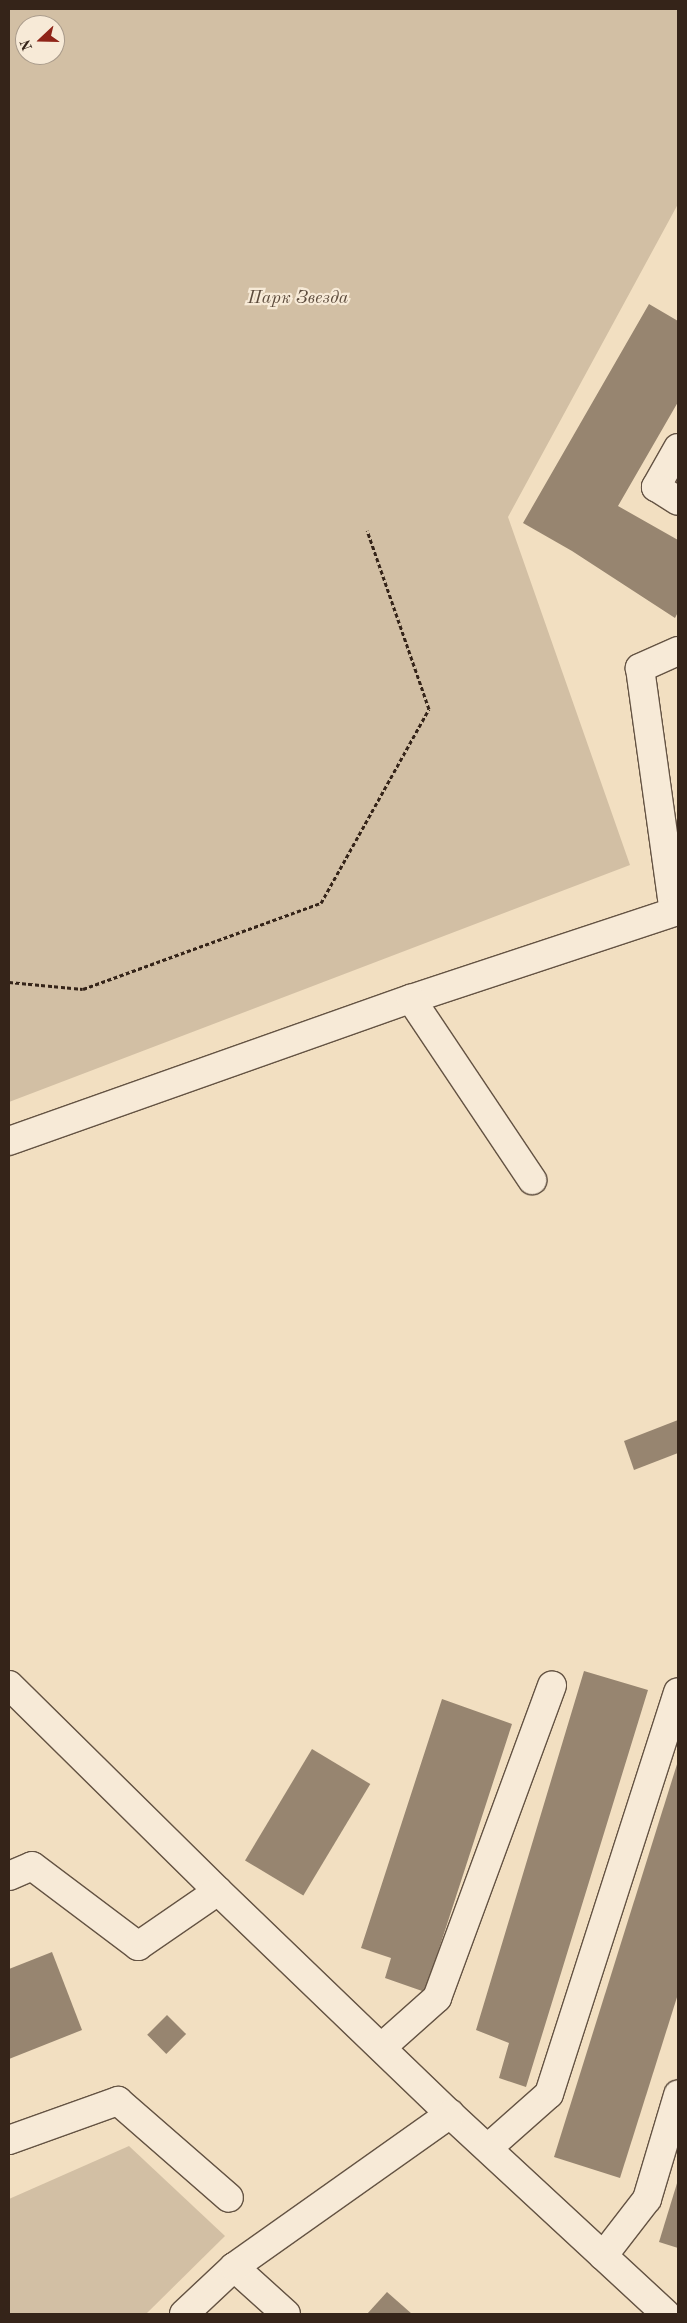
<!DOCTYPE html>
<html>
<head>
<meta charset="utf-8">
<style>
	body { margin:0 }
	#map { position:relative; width:687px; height:2323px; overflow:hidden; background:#f2dfc1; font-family:"Old Standard TT",serif }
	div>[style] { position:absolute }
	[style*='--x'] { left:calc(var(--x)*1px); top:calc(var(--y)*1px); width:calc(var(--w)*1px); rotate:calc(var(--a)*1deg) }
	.green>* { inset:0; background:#d2bfa4 }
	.building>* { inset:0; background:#978570; transform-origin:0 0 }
	.path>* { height:3px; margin-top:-1.5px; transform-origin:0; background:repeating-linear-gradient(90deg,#352419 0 4px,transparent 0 6.5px) }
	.roads { filter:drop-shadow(1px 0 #645343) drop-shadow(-1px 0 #645343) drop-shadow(0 1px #645343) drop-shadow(0 -1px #645343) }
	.minor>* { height:28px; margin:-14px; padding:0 14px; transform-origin:14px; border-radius:14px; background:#f7ead7 }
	span { translate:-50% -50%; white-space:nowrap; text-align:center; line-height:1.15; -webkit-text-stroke:4.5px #f7ead7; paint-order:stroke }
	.park-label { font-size:18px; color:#5c4b3c; font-style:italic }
	.frame { position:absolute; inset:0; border:10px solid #352419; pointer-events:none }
	.north { position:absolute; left:15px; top:15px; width:50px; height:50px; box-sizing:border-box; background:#f7ead7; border:1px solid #a99b8b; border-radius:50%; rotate:249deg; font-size:14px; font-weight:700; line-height:20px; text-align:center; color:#352419 }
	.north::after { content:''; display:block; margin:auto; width:18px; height:22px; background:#8f2418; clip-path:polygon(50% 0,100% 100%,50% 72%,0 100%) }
</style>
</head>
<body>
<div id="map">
	<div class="green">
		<i style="clip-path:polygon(evenodd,9px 9px,678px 9px,678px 204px,508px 517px,630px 865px,9px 1102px,9px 9px,25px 25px,55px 25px,55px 55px,25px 55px,25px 25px)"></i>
		<i style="clip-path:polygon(129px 2146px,225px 2236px,146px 2314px,9px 2314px,9px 2199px)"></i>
	</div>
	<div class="building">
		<i style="clip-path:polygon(649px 304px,678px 321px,678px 402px,618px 506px,678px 540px,678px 612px,675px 618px,572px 551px,523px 523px)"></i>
		<i style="clip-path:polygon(678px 1420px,678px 1453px,634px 1470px,624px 1441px)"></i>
		<i style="clip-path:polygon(584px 1671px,648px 1690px,526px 2087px,499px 2078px,509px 2043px,476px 2030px)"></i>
		<i style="clip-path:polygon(442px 1699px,512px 1724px,425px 1992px,385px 1978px,391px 1958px,361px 1948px)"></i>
		<i style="left:312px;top:1749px;width:68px;height:130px;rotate:31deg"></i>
		<i style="clip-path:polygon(678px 1761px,678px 1994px,620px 2178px,554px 2157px)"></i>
		<i style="clip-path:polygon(52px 1952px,82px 2030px,9px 2059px,9px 1969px)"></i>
		<i style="left:167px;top:2015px;width:27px;height:28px;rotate:45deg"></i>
		<i style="clip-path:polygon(678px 2180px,678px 2248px,659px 2242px)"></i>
		<i style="clip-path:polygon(387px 2292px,412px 2314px,367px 2314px)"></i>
	</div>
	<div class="path">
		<i style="--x:9;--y:982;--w:74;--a:5.4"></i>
		<i style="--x:83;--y:989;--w:253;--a:-19.9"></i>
		<i style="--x:321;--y:903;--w:222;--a:-60.9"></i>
		<i style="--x:429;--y:709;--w:189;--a:-109.1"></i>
	</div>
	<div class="roads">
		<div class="minor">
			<i style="--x:678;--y:448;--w:45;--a:119.4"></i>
			<i style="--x:656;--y:487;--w:26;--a:32"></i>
			<i style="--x:678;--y:651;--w:42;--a:155.9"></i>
			<i style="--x:640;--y:668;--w:246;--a:82.1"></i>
			<i style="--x:674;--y:912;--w:4;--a:-14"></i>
			<i style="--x:411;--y:999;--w:277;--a:-18.3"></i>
			<i style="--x:9;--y:1141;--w:426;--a:-19.5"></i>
			<i style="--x:411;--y:999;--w:218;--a:56.2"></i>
			<i style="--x:9;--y:1685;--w:293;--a:44.6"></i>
			<i style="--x:218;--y:1891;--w:322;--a:43.9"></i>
			<i style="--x:450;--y:2114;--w:294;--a:42.8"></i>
			<i style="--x:9;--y:1876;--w:25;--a:-23"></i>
			<i style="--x:32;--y:1866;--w:133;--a:37"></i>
			<i style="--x:138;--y:1946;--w:97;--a:-34.5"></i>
			<i style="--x:382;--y:2047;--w:74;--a:-41.7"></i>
			<i style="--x:437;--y:1998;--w:333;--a:-69.8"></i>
			<i style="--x:9;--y:2140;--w:116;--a:-19.7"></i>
			<i style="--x:118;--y:2101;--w:147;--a:41.1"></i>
			<i style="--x:488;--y:2148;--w:81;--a:-41.5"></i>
			<i style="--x:549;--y:2094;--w:422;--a:-72.2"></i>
			<i style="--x:603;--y:2256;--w:72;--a:-52.3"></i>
			<i style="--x:647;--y:2199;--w:109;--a:-73.4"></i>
			<i style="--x:234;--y:2267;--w:70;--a:42.1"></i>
			<i style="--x:184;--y:2314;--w:69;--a:-43.2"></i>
			<i style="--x:234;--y:2267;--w:265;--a:-35.3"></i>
		</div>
	</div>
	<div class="park-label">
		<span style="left:298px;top:298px">Парк Звезда</span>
	</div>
	<div class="frame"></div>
	<div class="north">N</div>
</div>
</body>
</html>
